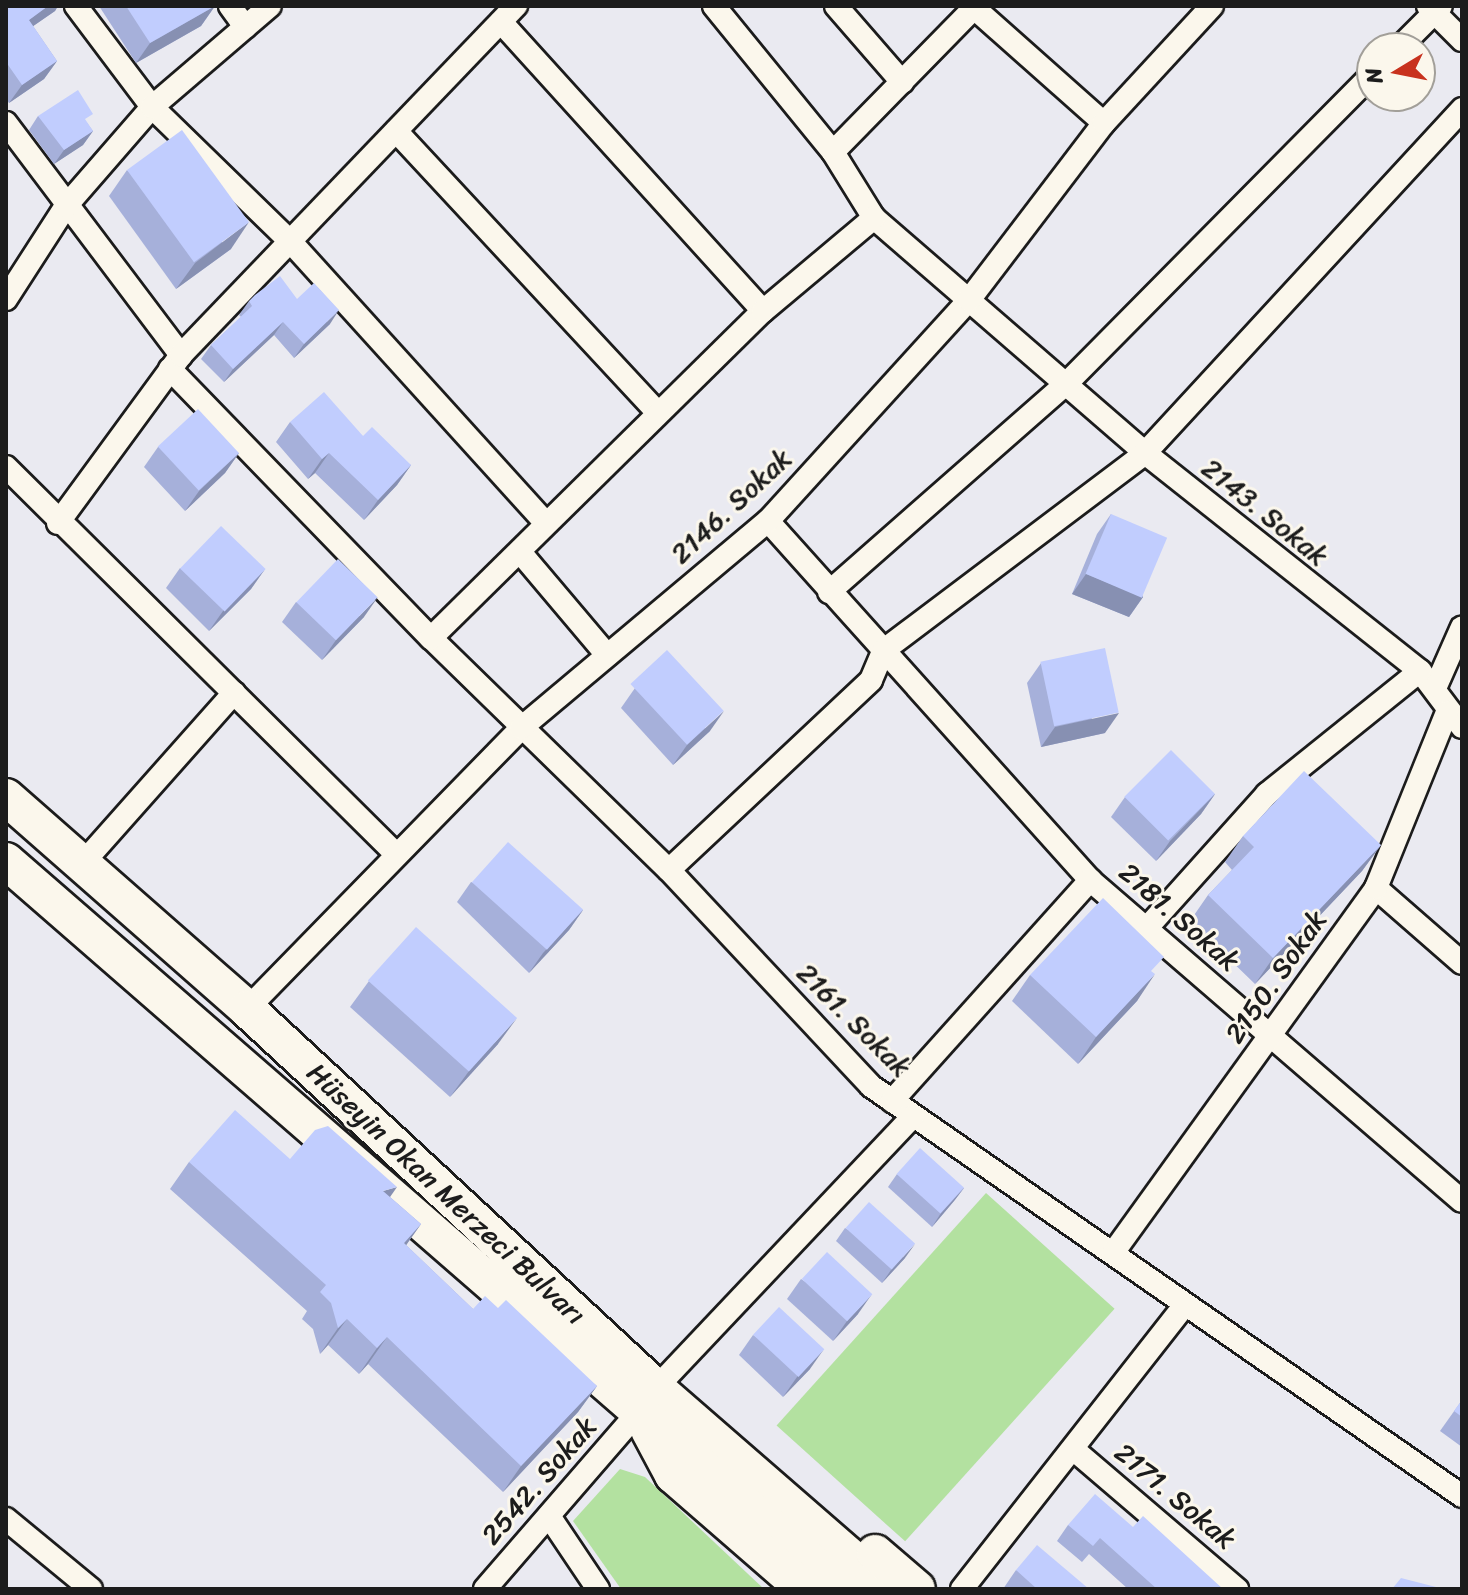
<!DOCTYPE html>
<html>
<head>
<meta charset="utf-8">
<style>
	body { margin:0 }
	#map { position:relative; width:1468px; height:1595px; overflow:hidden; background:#eaeaf1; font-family:Sriracha,sans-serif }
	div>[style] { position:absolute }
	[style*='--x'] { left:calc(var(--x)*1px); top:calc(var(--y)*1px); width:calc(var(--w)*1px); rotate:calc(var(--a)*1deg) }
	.green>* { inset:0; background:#b3e1a0; transform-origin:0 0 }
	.roads { filter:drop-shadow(2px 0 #1c1c1c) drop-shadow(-2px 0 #1c1c1c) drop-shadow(0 2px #1c1c1c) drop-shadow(0 -2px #1c1c1c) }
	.street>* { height:22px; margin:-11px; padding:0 11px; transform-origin:11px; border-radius:11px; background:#fbf7ec }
	.primary>* { height:36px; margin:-18px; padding:0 18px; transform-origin:18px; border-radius:18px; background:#fbf7ec }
	.wall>* { inset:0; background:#a6b0da }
	.shaded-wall>* { inset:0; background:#8790b2 }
	.building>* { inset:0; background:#c1cdfe; transform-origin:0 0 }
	span { translate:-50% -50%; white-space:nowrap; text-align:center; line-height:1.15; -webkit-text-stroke:6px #fbf7ec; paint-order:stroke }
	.street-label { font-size:28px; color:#1c1c1c }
	.frame { position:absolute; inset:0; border:8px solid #1c1c1c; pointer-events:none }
	.north { position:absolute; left:1356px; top:32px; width:80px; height:80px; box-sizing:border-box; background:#fbf7ec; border:2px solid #a29f99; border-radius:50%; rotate:260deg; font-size:22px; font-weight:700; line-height:32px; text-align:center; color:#1c1c1c }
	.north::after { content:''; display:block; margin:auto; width:28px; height:36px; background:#c8321e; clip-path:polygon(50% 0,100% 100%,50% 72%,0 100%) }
</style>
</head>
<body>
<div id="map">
	<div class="green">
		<i style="left:986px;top:1193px;width:173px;height:313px;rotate:42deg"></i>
		<i style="clip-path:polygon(620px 1469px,645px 1477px,764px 1589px,621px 1589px,573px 1521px)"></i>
	</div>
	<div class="roads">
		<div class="street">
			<i style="--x:76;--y:6;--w:126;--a:53"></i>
			<i style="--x:152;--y:107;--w:192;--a:44.2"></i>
			<i style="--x:290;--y:241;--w:381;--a:47.8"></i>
			<i style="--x:230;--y:6;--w:26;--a:54"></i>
			<i style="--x:714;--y:6;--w:188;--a:50.8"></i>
			<i style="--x:833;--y:152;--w:78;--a:58.2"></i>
			<i style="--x:874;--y:218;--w:359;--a:40.9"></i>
			<i style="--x:1145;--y:453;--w:351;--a:38.4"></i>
			<i style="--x:1420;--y:671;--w:70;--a:53.1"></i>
			<i style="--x:836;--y:6;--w:101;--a:49"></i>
			<i style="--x:972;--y:6;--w:176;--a:41.6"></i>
			<i style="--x:1428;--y:6;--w:48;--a:45"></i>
			<i style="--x:501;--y:22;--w:390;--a:47.8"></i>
			<i style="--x:1399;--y:48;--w:59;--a:-45"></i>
			<i style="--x:6;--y:123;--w:291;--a:53"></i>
			<i style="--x:396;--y:131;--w:384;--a:47.1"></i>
			<i style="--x:833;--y:152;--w:202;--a:-45.6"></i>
			<i style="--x:6;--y:299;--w:111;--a:-57.2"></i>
			<i style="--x:66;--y:206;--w:131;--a:-49"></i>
			<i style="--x:152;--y:107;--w:155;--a:-40.6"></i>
			<i style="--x:170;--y:369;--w:375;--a:45.9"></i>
			<i style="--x:431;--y:638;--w:332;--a:44.3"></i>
			<i style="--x:669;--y:870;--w:296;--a:46.9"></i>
			<i style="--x:871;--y:1086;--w:719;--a:34.75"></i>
			<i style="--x:6;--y:467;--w:549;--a:44.78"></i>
			<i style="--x:768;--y:521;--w:482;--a:48.1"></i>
			<i style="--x:1090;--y:880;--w:491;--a:40.8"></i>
			<i style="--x:58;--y:523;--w:208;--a:-53.8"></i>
			<i style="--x:181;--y:355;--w:484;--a:-46.2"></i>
			<i style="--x:520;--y:552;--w:135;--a:49.8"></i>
			<i style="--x:829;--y:592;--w:315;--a:-41.3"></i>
			<i style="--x:1066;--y:384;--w:435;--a:-45.3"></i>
			<i style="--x:431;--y:638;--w:466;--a:-44.6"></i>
			<i style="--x:763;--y:311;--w:145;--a:-40"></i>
			<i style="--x:1436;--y:686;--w:64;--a:-66.2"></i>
			<i style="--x:82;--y:864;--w:229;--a:-48.4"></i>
			<i style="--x:669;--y:870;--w:277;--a:-43.2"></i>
			<i style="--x:871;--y:680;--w:33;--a:-67"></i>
			<i style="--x:884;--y:650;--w:327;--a:-37"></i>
			<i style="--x:1145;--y:453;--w:468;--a:-47.3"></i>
			<i style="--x:1376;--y:888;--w:114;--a:41.1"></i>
			<i style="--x:1145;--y:930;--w:183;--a:-48.1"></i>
			<i style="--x:1267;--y:794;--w:196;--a:-38.8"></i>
			<i style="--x:247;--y:1009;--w:392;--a:-45.7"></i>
			<i style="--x:521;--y:728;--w:322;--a:-40"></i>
			<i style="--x:768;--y:521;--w:299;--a:-47.7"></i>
			<i style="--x:969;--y:300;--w:223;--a:-52.7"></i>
			<i style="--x:1104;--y:123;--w:159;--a:-47.3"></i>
			<i style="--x:892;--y:1101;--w:297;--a:-48.1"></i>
			<i style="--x:1113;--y:1253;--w:450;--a:-54.2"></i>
			<i style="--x:1376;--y:888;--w:190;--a:-68"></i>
			<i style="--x:656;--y:1388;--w:374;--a:-46.6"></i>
			<i style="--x:1073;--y:1449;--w:216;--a:40.5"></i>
			<i style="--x:549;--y:1516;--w:88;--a:56.1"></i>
			<i style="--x:6;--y:1519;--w:110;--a:39.5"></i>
			<i style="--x:485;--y:1589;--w:235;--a:-49.1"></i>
			<i style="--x:962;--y:1589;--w:361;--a:-51.9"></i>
		</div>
		<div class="primary">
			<i style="--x:6;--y:797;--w:321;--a:41.3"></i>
			<i style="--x:247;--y:1009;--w:558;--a:42.82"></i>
			<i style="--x:656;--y:1388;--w:306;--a:41"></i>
			<i style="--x:6;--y:861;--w:1109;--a:41.02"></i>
			<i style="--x:649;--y:1430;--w:51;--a:61.9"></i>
			<i style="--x:673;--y:1475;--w:174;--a:41"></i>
			<i style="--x:875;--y:1553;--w:55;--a:40.6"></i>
		</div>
	</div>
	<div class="wall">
		<i style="clip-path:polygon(6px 6px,58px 6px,55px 11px,33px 26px,57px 61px,44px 79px,9px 103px,6px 99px)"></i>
		<i style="clip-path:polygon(99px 6px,215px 6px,201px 26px,136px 63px)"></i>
		<i style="clip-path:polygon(38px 116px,87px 123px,93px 131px,83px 145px,54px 164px,29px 130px)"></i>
		<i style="clip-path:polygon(127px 170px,231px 249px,176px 289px,109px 196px)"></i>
		<i style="clip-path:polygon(297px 299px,330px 324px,294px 358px,274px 335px,224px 382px,201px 359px,211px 345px,241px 317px,239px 315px,249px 301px)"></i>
		<i style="clip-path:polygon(290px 422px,363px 436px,411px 465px,397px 485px,364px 520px,315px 473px,308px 479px,276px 442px)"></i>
		<i style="clip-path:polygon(158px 447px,239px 453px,225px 473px,185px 511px,144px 467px)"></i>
		<i style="clip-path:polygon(1111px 514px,1143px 597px,1129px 617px,1072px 594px,1097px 534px)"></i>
		<i style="clip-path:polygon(180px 568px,265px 569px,251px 589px,209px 631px,166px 588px)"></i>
		<i style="clip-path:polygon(296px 602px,364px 617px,322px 660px,282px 622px)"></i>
		<i style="clip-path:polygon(1041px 663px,1105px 733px,1041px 747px,1027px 683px)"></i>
		<i style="clip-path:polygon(635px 688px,710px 731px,673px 765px,621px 708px)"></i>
		<i style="clip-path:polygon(1215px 794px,1201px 814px,1156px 861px,1111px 817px,1125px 797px)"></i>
		<i style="clip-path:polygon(1243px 836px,1381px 845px,1362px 871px,1255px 984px,1190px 921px,1208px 895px,1232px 870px,1225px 862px)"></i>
		<i style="clip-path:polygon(471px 882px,583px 910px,569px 930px,529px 973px,457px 902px)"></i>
		<i style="clip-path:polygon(1153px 973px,1137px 1001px,1078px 1064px,1012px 1001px,1030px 975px)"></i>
		<i style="clip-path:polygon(369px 981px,498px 1044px,450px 1097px,350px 1007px)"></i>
		<i style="clip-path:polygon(290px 1159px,390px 1197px,421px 1224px,406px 1245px,473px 1309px,498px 1308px,597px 1386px,578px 1412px,503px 1492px,368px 1364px,359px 1374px,328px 1345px,320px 1354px,313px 1329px,302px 1319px,307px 1311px,170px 1189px,189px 1162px)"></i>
		<i style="clip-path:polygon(897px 1174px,964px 1188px,954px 1201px,932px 1227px,888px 1187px)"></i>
		<i style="clip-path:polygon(845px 1228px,905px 1258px,882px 1283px,836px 1241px)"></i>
		<i style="clip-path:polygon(801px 1279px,858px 1314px,833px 1341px,787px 1299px)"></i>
		<i style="clip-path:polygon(753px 1335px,810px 1369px,783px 1397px,739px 1355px)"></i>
		<i style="clip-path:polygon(1462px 1400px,1462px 1447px,1440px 1431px)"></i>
		<i style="clip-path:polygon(1068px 1525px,1133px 1527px,1223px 1589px,1128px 1589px,1089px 1554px,1082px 1562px,1057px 1541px)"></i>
		<i style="clip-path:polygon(1016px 1570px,1089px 1589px,1003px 1589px)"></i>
	</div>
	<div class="shaded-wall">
		<i style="clip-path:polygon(48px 6px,58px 6px,55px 11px,16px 38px,29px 20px)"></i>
		<i style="clip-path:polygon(215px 6px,201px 26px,136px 63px,150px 43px)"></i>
		<i style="clip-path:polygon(57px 61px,44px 79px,9px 103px,22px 85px)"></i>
		<i style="clip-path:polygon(93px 131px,83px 145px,54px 164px,64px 150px)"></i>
		<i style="clip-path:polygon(249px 222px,231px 249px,176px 289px,195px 263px)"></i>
		<i style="clip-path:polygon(339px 310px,330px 324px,294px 358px,304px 344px)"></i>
		<i style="clip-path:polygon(283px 322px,274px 335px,224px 382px,233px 369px)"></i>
		<i style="clip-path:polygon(239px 453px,225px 473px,185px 511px,199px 491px)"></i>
		<i style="clip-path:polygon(329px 453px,315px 473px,308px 479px,322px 459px)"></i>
		<i style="clip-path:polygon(411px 465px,397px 485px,364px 520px,378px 500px)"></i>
		<i style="clip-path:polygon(265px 569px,251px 589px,209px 631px,223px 611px)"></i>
		<i style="clip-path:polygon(1086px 574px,1143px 597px,1129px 617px,1072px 594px)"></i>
		<i style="clip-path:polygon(378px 597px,364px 617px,322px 660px,336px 640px)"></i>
		<i style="clip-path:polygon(724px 711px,710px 731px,673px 765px,687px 745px)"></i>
		<i style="clip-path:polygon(1119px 713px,1105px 733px,1041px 747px,1055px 727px)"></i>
		<i style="clip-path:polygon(1215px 794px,1201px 814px,1156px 861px,1170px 841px)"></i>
		<i style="clip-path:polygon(1381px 845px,1362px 871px,1255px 984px,1273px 958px)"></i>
		<i style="clip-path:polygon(583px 910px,569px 930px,529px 973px,543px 953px)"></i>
		<i style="clip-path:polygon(1155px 974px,1137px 1001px,1078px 1064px,1096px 1037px)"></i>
		<i style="clip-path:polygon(517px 1018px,498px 1044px,450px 1097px,469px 1071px)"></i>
		<i style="clip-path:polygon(397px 1187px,379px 1213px,383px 1191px)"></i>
		<i style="clip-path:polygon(964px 1188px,954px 1201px,932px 1227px,941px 1213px)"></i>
		<i style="clip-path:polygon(421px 1224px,402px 1251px,404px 1243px)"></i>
		<i style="clip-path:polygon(915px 1244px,905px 1258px,882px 1283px,891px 1270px)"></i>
		<i style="clip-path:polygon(872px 1294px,858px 1314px,833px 1341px,847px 1321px)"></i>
		<i style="clip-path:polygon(347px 1319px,328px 1345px,320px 1354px,338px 1328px)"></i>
		<i style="clip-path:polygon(387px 1337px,368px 1364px,359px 1374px,377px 1348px)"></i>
		<i style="clip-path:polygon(824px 1349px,810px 1369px,783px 1397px,797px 1377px)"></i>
		<i style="clip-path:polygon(597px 1386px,578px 1412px,503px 1492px,521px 1466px)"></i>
	</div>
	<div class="building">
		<i style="clip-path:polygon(6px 6px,48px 6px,29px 20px,57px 61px,22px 85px,6px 62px)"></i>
		<i style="clip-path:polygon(126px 6px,215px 6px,150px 43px)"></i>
		<i style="clip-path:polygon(78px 90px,93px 114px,85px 119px,93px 131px,64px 150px,38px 116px)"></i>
		<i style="left:182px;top:130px;width:114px;height:68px;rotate:54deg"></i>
		<i style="clip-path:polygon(280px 276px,297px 299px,314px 283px,339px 310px,304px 344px,283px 322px,233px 369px,211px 345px,252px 306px,249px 301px,255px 295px)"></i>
		<i style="clip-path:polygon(324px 392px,363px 436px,372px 427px,411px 465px,378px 500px,329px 453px,322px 459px,290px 422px)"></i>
		<i style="left:198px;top:409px;width:60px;height:55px;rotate:47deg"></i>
		<i style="left:1111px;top:514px;width:61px;height:65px;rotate:23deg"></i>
		<i style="left:221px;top:526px;width:62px;height:59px;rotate:44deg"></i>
		<i style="left:338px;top:559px;width:55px;height:60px;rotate:44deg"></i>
		<i style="left:1105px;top:648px;width:66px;height:66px;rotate:78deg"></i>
		<i style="left:667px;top:650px;width:83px;height:50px;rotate:47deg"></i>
		<i style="left:1171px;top:750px;width:62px;height:66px;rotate:45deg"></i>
		<i style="clip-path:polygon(1304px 771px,1381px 845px,1273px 958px,1208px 895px,1254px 847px,1243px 836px)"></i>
		<i style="left:508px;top:842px;width:101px;height:54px;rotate:42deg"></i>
		<i style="clip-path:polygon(1103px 898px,1164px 957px,1151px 971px,1155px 974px,1096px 1037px,1030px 975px)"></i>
		<i style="left:416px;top:927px;width:136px;height:72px;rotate:42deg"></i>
		<i style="clip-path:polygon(235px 1110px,290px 1159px,315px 1130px,328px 1126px,397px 1187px,383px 1191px,421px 1224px,404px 1243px,473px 1309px,485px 1296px,498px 1308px,506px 1300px,597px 1386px,521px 1466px,387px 1337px,377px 1348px,347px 1319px,338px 1328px,331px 1303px,320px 1292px,326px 1285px,189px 1162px)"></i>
		<i style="left:920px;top:1148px;width:59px;height:35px;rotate:42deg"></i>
		<i style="left:869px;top:1202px;width:62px;height:35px;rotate:42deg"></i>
		<i style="left:827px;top:1252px;width:62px;height:37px;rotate:43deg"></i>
		<i style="left:779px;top:1307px;width:62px;height:38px;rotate:43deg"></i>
		<i style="clip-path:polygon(1462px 1400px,1462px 1417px,1454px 1411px)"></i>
		<i style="clip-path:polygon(1095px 1494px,1133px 1527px,1143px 1516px,1223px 1589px,1157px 1589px,1100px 1538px,1093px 1546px,1068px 1525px)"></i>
		<i style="clip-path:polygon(1037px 1545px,1089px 1589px,1037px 1589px,1016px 1570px)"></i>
		<i style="clip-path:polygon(1401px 1578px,1436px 1587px,1438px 1589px,1392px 1589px)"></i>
	</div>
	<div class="street-label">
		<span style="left:731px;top:506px;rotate:-43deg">2146. Sokak</span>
		<span style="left:1265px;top:512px;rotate:39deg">2143. Sokak</span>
		<span style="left:1179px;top:917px;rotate:41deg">2181. Sokak</span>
		<span style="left:1276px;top:977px;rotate:-55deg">2150. Sokak</span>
		<span style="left:854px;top:1020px;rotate:45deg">2161. Sokak</span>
		<span style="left:446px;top:1194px;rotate:43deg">Hüseyin Okan Merzeci Bulvarı</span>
		<span style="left:539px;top:1481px;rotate:-49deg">2542. Sokak</span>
		<span style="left:1175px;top:1496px;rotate:40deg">2171. Sokak</span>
	</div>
	<div class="frame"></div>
	<div class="north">N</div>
</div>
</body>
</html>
